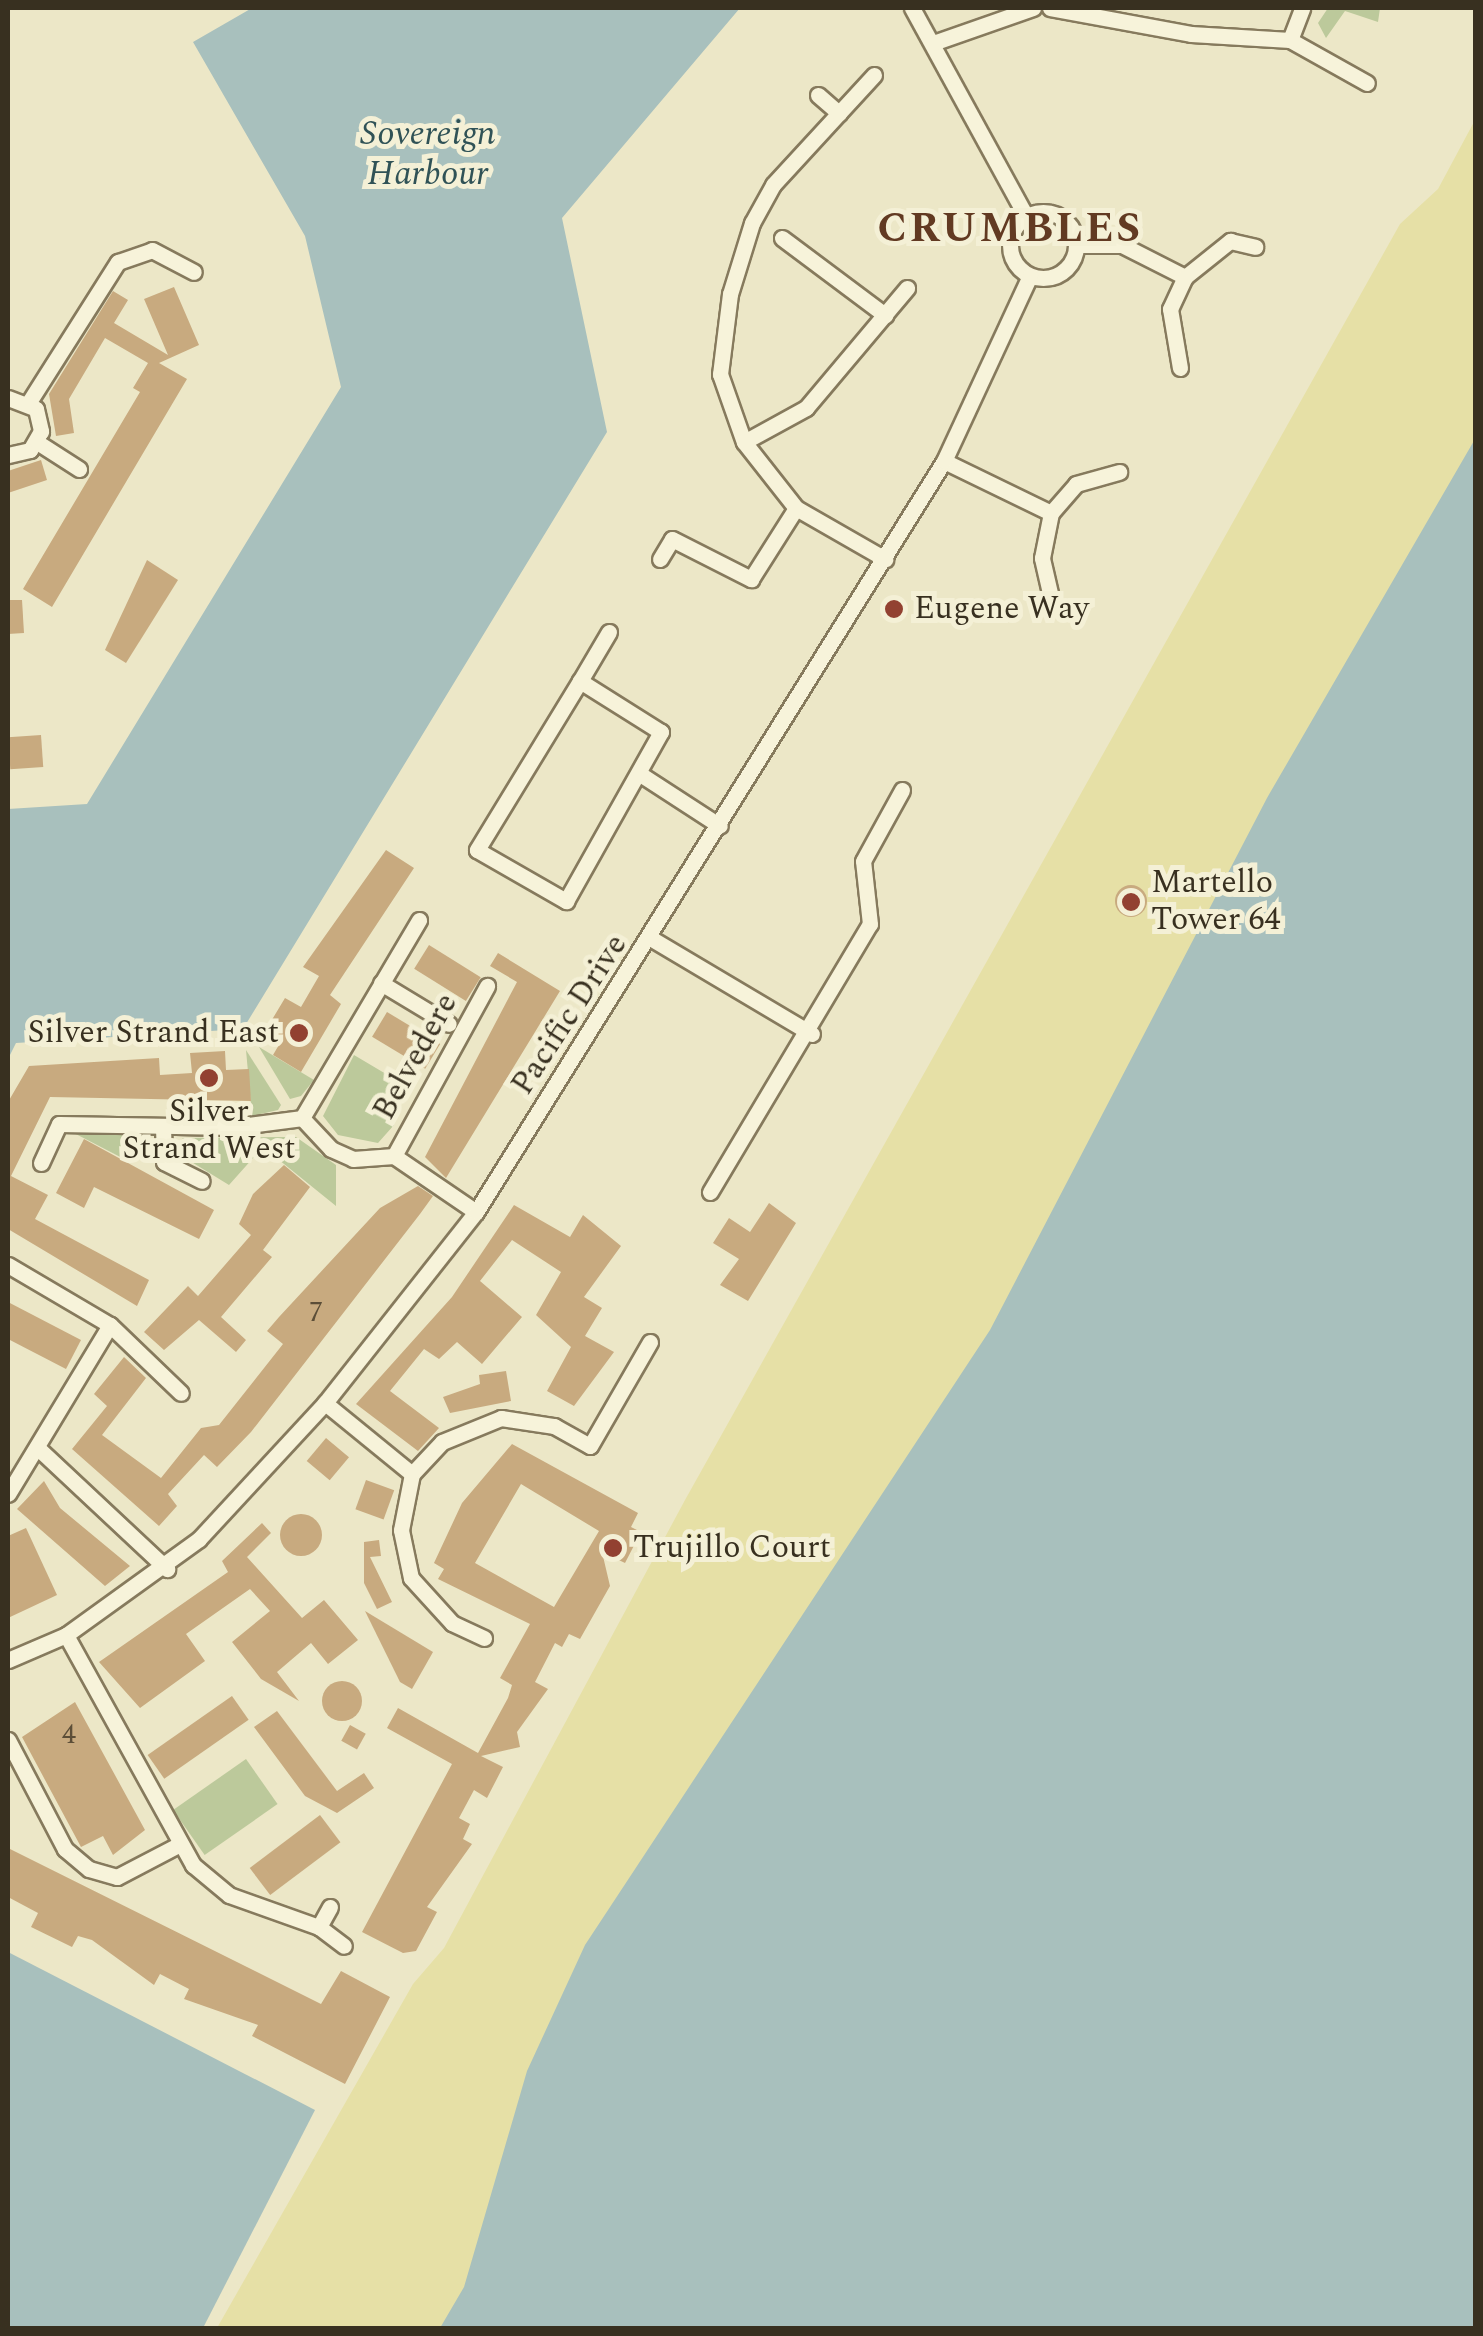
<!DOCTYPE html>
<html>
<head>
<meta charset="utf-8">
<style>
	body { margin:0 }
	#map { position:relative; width:1483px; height:2336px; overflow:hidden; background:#ece7c7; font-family:Spectral,serif }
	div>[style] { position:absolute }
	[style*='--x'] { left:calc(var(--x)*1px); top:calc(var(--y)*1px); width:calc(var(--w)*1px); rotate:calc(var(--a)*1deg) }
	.green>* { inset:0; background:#bcc99b; transform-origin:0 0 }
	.sand>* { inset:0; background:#e6e0a6 }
	.water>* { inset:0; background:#a8c0bd }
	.building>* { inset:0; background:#c8aa7f; transform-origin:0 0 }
	.round { border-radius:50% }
	.roads { filter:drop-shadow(2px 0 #867a5d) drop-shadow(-2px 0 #867a5d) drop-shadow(0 2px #867a5d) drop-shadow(0 -2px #867a5d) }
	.minor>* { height:15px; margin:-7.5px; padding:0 7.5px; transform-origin:7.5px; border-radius:7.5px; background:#f7f3da }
	.minor>.ring { margin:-7.5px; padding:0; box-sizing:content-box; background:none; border:15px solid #f7f3da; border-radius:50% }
	.dots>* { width:28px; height:28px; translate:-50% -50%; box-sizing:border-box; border:5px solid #f4f0d6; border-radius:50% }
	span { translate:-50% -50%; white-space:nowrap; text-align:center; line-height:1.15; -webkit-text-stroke:10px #f4f0d6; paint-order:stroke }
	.number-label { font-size:28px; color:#5c4e38 }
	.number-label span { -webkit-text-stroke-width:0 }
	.poi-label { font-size:32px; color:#383020 }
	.left { translate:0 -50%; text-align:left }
	.right { translate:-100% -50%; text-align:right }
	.street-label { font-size:32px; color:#383020 }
	.water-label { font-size:35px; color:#305256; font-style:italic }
	.district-label { font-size:42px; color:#623a22; font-weight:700; letter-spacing:2.5px }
	.frame { position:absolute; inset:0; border:10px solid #383020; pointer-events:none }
</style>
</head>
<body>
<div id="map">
	<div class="green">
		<i style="clip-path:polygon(1328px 8px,1380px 8px,1378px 22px,1345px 11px,1326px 38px,1318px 23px)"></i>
		<i style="clip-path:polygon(259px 1047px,314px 1080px,301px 1096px,290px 1099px)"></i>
		<i style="clip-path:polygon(246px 1050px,281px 1105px,278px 1110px,252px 1116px)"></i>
		<i style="clip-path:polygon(354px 1055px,413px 1090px,397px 1100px,382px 1093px,375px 1104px,394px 1125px,378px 1143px,338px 1135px,323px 1116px)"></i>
		<i style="clip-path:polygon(70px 1131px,143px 1136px,153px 1155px,130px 1162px)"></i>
		<i style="clip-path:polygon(296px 1137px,336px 1165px,336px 1206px,263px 1147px,229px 1185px,172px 1150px,183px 1138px)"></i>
		<i style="left:246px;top:1759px;width:55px;height:89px;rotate:55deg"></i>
	</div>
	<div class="sand">
		<i style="clip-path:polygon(1475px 120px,1475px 899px,489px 2328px,217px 2328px,413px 1984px,444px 1948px,685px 1500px,1400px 224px,1438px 189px)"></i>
	</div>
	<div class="water">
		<i style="clip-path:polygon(252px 8px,740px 8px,562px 218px,607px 432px,243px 1029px,16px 1043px,8px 1059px,8px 809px,87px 804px,341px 387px,305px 236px,193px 42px)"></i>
		<i style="clip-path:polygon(1475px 439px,1475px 2328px,440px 2328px,464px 2287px,527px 2071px,585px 1945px,990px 1330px,1267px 798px)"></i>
		<i style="clip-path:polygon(8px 1952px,315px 2110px,203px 2328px,8px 2328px)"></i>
	</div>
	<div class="building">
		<i style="clip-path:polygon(174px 287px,199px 345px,159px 363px,187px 379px,52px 607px,23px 589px,140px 392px,133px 388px,148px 363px,105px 338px,69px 399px,74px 433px,56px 436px,49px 394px,113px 291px,128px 300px,114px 323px,168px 355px,144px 299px)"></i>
		<i style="clip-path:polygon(41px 460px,47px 480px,8px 493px,8px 471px)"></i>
		<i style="clip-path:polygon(147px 560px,178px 580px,126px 663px,105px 650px)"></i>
		<i style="clip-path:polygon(8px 600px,22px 600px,24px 633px,8px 634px)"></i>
		<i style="left:41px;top:735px;width:32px;height:33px;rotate:86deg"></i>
		<i style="clip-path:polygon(386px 850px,414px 868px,330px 995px,341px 1004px,301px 1072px,273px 1055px,283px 1038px,267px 1028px,285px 998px,301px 1007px,319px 976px,303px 967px)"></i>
		<i class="round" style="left:1115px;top:885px;width:32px;height:32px"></i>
		<i style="left:429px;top:945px;width:61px;height:28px;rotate:32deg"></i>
		<i style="clip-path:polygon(498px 953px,560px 991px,446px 1178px,425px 1157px,517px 982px,490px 966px)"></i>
		<i style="left:387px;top:1012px;width:62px;height:29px;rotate:31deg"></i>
		<i style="clip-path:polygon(225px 1051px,226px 1070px,249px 1069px,251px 1101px,50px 1097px,11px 1176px,48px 1195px,35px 1219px,149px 1280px,137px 1306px,8px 1229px,8px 1102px,29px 1066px,159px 1058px,160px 1075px,192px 1073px,190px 1053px)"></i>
		<i style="clip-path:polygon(84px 1139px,214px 1210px,199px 1239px,94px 1187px,84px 1208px,56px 1193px)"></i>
		<i style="clip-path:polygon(284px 1165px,310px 1187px,263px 1250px,272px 1257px,221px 1317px,246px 1340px,236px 1352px,199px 1320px,164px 1350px,144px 1332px,188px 1286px,198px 1296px,251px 1235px,239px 1224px,253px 1194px)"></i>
		<i style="clip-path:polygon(418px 1186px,433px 1196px,420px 1214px,251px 1432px,217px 1467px,204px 1455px,168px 1494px,177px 1506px,159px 1526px,72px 1449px,107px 1406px,94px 1394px,124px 1357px,146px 1378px,102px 1435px,161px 1478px,201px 1428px,219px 1425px,283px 1344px,267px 1331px,279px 1317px,380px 1208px)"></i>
		<i style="clip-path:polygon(769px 1203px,796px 1223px,748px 1301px,720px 1285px,739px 1259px,713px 1243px,729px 1218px,750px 1232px)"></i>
		<i style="clip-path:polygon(514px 1205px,570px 1237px,583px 1215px,621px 1246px,584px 1297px,602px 1308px,585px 1336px,614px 1352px,574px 1406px,547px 1391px,571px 1347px,536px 1315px,561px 1272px,512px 1240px,480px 1281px,522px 1317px,482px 1364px,457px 1342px,439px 1359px,424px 1349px,390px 1391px,439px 1428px,418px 1451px,356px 1404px,452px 1297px)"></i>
		<i style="clip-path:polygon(8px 1302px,81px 1340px,66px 1369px,8px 1339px)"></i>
		<i style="clip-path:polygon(506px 1371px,511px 1401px,450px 1413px,443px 1397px,480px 1384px,479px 1375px)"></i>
		<i style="left:326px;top:1438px;width:30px;height:30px;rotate:40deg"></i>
		<i style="clip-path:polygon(evenodd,512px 1444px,638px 1513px,631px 1527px,641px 1532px,625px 1563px,602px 1552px,610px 1586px,580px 1639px,569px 1634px,562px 1647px,555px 1643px,535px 1682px,548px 1689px,517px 1732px,520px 1747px,481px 1756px,503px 1767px,487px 1798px,474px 1790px,459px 1818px,470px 1824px,463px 1839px,472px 1844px,427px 1907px,437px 1912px,416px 1951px,403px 1953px,362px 1932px,452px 1764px,387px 1728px,398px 1708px,478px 1753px,508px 1698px,512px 1685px,500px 1678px,530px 1624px,438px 1579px,444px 1569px,434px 1563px,462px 1503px,512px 1444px,521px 1484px,599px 1531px,554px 1607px,475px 1563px,521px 1484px)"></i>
		<i style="left:366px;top:1480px;width:30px;height:31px;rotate:20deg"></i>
		<i style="clip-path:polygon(44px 1481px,60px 1508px,130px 1566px,105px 1586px,17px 1509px)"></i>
		<i class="round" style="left:280px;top:1514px;width:42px;height:42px"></i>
		<i style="clip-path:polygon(262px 1523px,271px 1533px,247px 1557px,302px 1618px,324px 1600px,358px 1640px,328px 1664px,311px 1643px,277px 1672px,299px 1701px,261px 1679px,232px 1642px,270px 1611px,250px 1589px,186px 1634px,205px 1661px,140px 1708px,99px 1662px,228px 1572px,222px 1561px)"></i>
		<i style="clip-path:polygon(26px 1528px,57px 1595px,8px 1618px,8px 1536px)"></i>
		<i style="clip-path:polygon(379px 1540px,381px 1556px,370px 1557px,392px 1602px,377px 1609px,364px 1583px,364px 1542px)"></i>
		<i style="clip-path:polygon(365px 1611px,433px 1652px,412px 1689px,400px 1682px)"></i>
		<i class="round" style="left:322px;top:1681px;width:40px;height:40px"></i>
		<i style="left:232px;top:1696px;width:29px;height:103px;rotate:55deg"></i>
		<i style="clip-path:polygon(75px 1702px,145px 1830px,113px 1855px,103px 1836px,81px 1847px,22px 1737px)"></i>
		<i style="clip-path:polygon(277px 1711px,337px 1791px,364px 1773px,374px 1788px,337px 1813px,305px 1796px,254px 1727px)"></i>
		<i style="left:350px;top:1725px;width:18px;height:18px;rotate:29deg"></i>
		<i style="left:320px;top:1815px;width:34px;height:88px;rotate:53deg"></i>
		<i style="clip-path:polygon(8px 1848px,321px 2004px,341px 1971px,390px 1997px,345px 2084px,252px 2036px,258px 2025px,184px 1999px,189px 1989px,160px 1974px,154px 1985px,92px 1940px,78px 1936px,72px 1947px,31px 1927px,38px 1913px,8px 1897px)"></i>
	</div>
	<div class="roads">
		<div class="minor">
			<i style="--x:912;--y:8;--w:237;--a:61.3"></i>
			<i style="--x:1050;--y:8;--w:143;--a:10.4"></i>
			<i style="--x:1191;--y:34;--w:99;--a:3.5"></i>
			<i style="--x:1290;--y:40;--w:88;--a:29.2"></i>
			<i style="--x:1290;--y:40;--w:34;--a:-69"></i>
			<i style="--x:933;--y:43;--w:106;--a:-19.3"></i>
			<i style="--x:874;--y:75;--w:149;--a:132.6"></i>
			<i style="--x:773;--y:185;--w:43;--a:118.9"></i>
			<i style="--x:752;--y:223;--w:74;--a:107.2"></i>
			<i style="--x:730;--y:294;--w:81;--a:97.1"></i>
			<i style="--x:720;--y:374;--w:72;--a:70.6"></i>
			<i style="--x:744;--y:442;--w:84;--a:51.8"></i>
			<i style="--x:796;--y:508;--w:103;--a:29.8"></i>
			<i style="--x:818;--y:95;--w:28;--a:41"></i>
			<i class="ring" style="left:1010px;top:212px;width:51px;height:51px"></i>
			<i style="--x:782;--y:238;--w:129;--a:36.8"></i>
			<i style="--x:1076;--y:245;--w:46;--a:0"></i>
			<i style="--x:1122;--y:245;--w:71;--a:26.9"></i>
			<i style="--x:1180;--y:368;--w:60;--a:-99.6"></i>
			<i style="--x:1170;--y:309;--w:35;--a:-65"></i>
			<i style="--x:1185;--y:277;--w:58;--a:-38.7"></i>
			<i style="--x:1230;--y:241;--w:26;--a:13"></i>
			<i style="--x:8;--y:398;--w:30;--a:21"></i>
			<i style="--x:36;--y:409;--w:23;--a:77"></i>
			<i style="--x:41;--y:431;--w:22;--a:120"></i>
			<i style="--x:30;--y:450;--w:23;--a:167"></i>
			<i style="--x:29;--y:402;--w:166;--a:-57.6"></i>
			<i style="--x:118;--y:262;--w:36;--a:-19"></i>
			<i style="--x:152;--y:250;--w:47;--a:27.6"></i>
			<i style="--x:37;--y:442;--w:50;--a:32.7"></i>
			<i style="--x:744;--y:442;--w:71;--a:-28.7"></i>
			<i style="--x:806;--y:408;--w:157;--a:-49.9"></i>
			<i style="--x:944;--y:461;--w:119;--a:25.9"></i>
			<i style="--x:660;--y:559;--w:23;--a:-59"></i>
			<i style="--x:672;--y:539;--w:89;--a:26.9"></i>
			<i style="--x:751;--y:579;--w:84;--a:-57.6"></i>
			<i style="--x:1050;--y:593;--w:36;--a:-103"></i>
			<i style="--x:1042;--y:558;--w:46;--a:-78.7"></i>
			<i style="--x:1051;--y:513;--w:38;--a:-49"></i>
			<i style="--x:1076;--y:484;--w:45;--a:-15.6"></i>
			<i style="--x:580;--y:681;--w:198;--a:121.4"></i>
			<i style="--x:477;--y:850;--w:103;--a:29.8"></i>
			<i style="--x:566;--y:901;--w:194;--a:-60.7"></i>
			<i style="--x:661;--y:732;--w:96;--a:-147.8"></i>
			<i style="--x:580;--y:681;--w:57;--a:-59.4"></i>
			<i style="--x:640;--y:774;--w:95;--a:33"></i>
			<i style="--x:652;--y:939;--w:186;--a:30.7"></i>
			<i style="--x:381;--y:983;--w:79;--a:31.1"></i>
			<i style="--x:302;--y:1118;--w:230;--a:-59.4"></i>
			<i style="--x:302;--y:1118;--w:42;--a:46.9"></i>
			<i style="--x:331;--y:1149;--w:24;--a:24"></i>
			<i style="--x:353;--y:1159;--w:41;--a:-4.2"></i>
			<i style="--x:394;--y:1156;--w:99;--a:34.3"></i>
			<i style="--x:163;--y:1128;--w:34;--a:88"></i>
			<i style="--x:164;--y:1162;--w:42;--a:26.6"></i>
			<i style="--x:394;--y:1156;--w:194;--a:-61.3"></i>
			<i style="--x:41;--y:1163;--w:43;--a:-65.2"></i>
			<i style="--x:59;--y:1124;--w:174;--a:1"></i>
			<i style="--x:233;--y:1127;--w:70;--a:-7.4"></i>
			<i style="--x:710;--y:1192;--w:312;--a:-59.2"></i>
			<i style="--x:870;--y:924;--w:63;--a:-96.3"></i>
			<i style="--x:863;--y:861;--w:81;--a:-61.2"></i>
			<i style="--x:8;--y:1265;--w:118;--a:30.5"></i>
			<i style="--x:110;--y:1325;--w:197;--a:121.1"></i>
			<i style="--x:110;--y:1325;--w:98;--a:43.8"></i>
			<i style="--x:325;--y:1403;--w:112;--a:39.2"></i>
			<i style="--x:41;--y:1451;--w:173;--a:43.1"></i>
			<i style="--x:66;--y:1635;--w:263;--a:61.1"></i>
			<i style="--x:193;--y:1865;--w:47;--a:39.8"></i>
			<i style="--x:229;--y:1895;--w:96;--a:19.6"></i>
			<i style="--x:484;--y:1638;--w:35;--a:-155"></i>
			<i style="--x:452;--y:1623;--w:61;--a:-132.3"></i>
			<i style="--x:411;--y:1578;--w:49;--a:-101.8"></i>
			<i style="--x:401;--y:1530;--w:57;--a:-78.9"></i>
			<i style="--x:412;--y:1474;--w:44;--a:-46.8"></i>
			<i style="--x:442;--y:1442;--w:64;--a:-22.1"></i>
			<i style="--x:501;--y:1418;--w:54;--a:8.6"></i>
			<i style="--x:554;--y:1426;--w:41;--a:29.1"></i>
			<i style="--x:590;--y:1446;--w:120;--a:-60"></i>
			<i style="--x:8;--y:1660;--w:63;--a:-23.3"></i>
			<i style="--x:66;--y:1635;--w:164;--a:-35.8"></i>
			<i style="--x:199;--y:1539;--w:185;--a:-47.2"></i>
			<i style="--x:325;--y:1403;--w:243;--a:-51.7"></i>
			<i style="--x:476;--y:1212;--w:885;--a:-58.07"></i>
			<i style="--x:944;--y:461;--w:204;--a:-65.1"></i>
			<i style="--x:8;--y:1740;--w:123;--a:62.4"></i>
			<i style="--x:65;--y:1849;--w:31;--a:40"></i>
			<i style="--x:89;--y:1869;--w:29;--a:16"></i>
			<i style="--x:117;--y:1877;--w:71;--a:-27.6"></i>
			<i style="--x:330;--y:1907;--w:23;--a:119"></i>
			<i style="--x:319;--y:1927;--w:31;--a:37"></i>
		</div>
	</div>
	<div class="dots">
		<i style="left:894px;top:609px;background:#924131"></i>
		<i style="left:1131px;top:902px;background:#924131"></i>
		<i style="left:299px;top:1033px;background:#924131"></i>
		<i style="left:209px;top:1078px;background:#924131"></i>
		<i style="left:613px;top:1548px;background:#924131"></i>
	</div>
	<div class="number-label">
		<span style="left:316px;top:1313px">7</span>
		<span style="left:69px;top:1735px">4</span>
	</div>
	<div class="poi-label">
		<span class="left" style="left:914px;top:609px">Eugene Way</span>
		<span class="left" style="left:1151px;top:902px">Martello<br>Tower 64</span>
		<span class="right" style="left:279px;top:1033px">Silver Strand East</span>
		<span style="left:209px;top:1131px">Silver<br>Strand West</span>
		<span class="left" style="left:633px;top:1548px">Trujillo Court</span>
	</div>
	<div class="street-label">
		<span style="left:570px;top:1015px;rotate:-57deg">Pacific Drive</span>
		<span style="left:416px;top:1057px;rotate:-61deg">Belvedere</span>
	</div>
	<div class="water-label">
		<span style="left:428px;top:154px">Sovereign<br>Harbour</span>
	</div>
	<div class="district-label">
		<span style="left:1010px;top:229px">CRUMBLES</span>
	</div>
	<div class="frame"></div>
</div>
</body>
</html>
